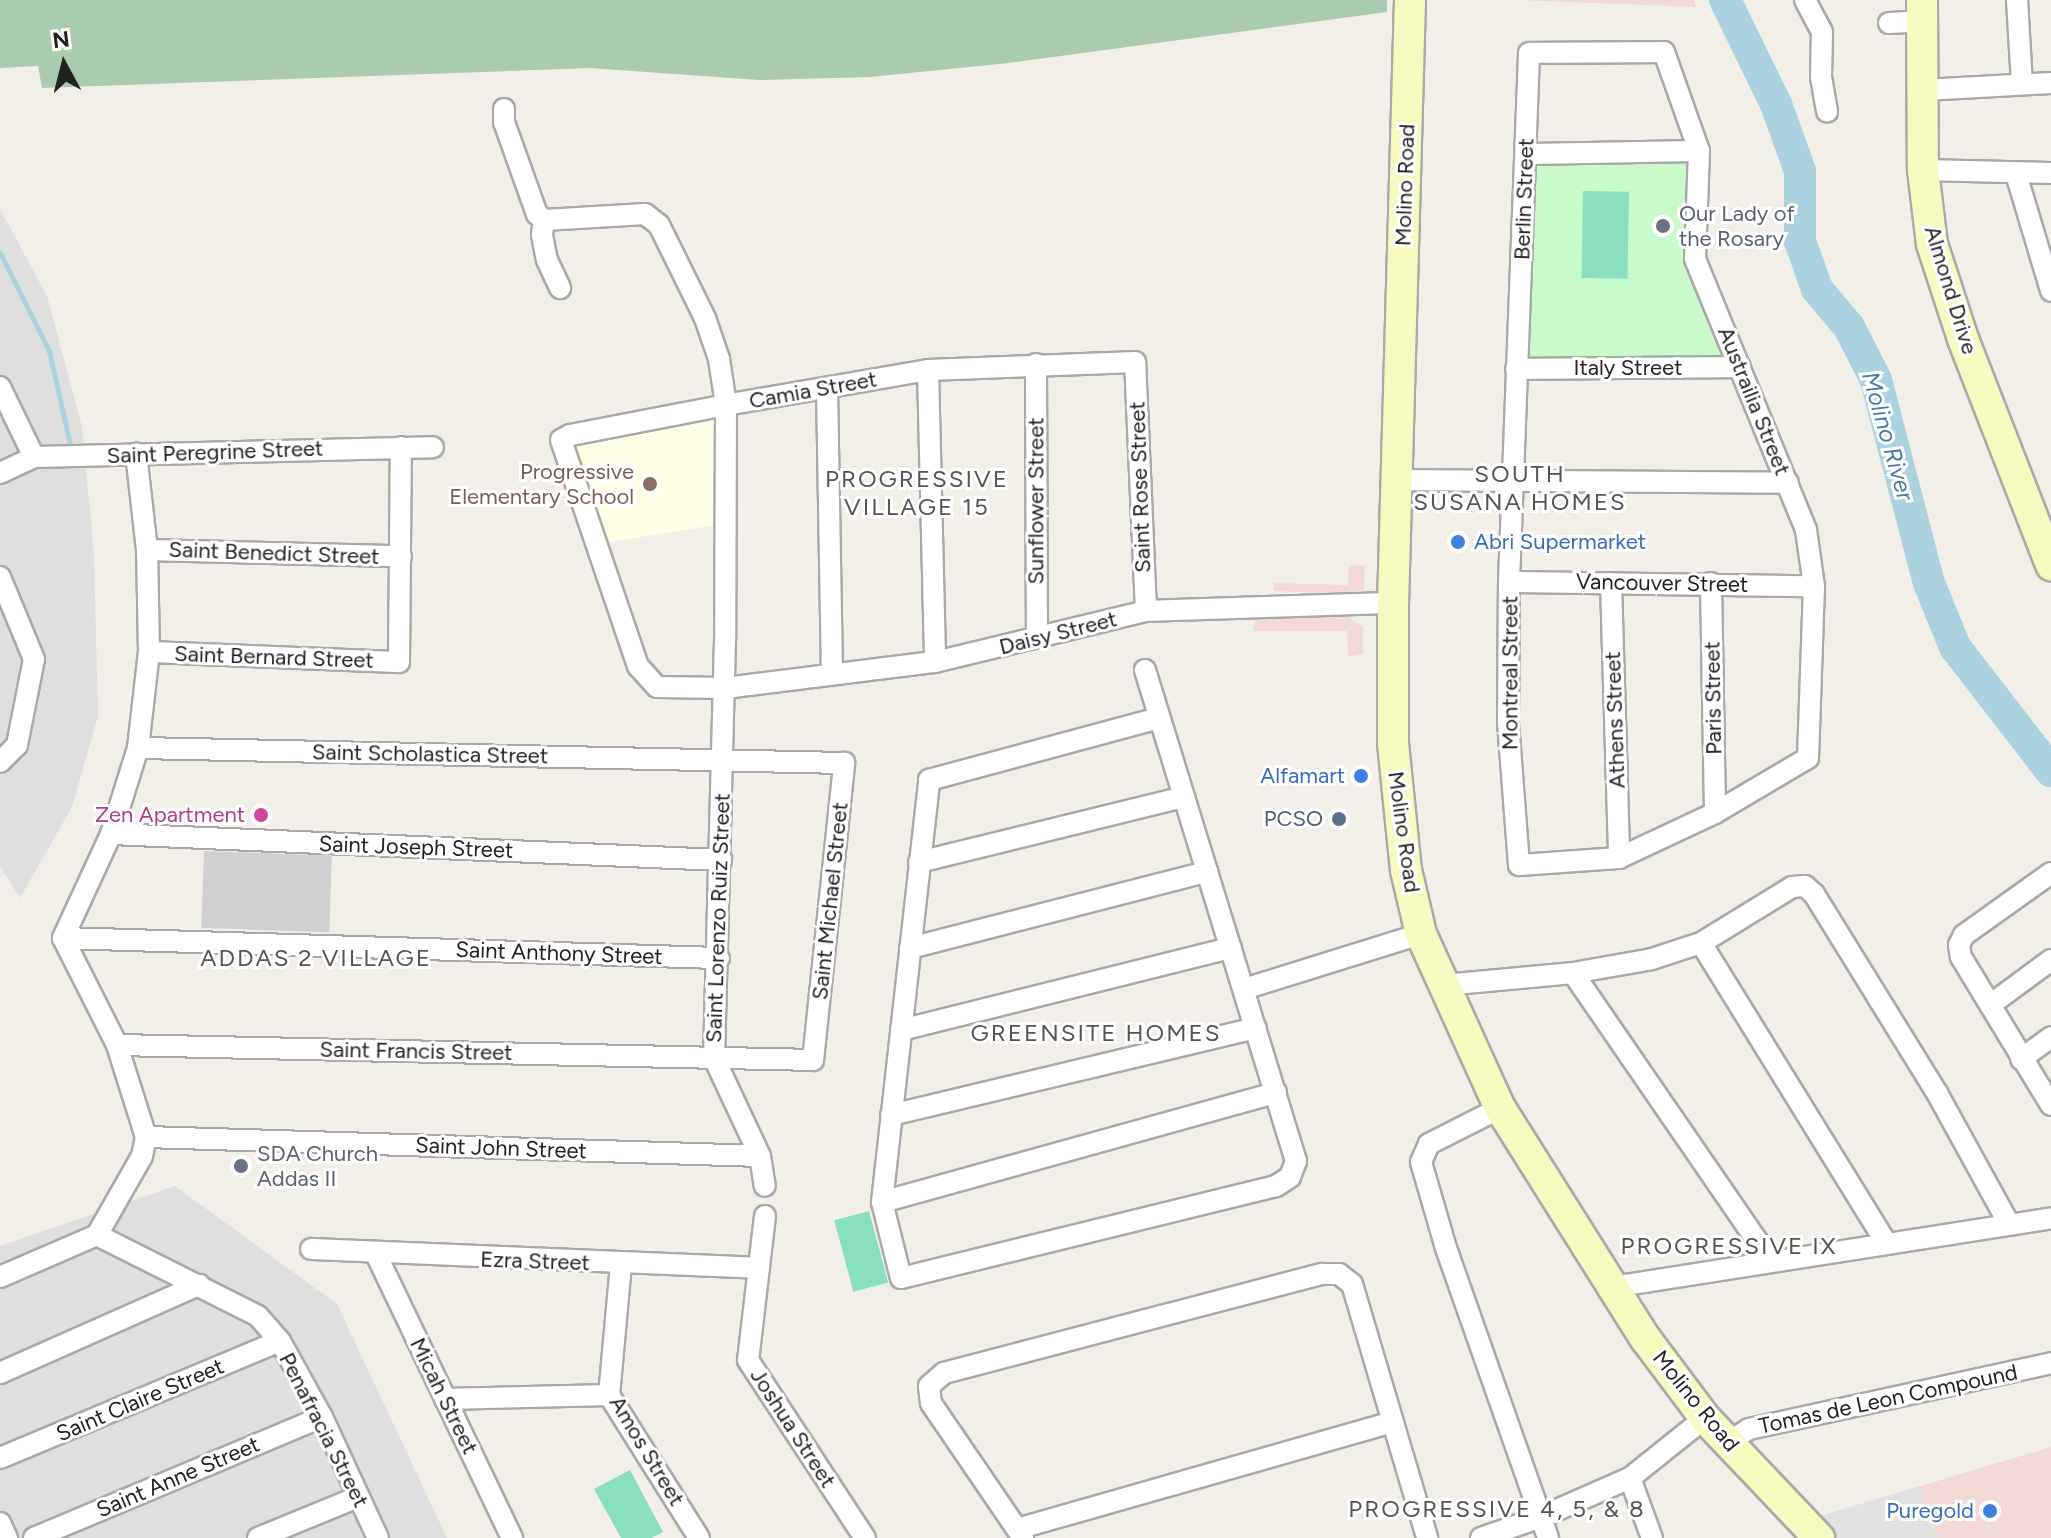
<!DOCTYPE html>
<html>
<head>
<meta charset="utf-8">
<style>
	body { margin:0 }
	#map { position:relative; width:2051px; height:1538px; overflow:hidden; background:#f2efe9; font-family:Figtree,sans-serif }
	div>[style] { position:absolute }
	[style*='--x'] { left:calc(var(--x)*1px); top:calc(var(--y)*1px); width:calc(var(--w)*1px); rotate:calc(var(--a)*1deg) }
	.residential>* { inset:0; background:#e0dfdf }
	.commercial>* { inset:0; background:#f2dad9 }
	.education>* { inset:0; background:#ffffe5 }
	.religious>* { inset:0; background:#d0d0d0; transform-origin:0 0 }
	.cemetery>* { inset:0; background:#aacbaf }
	.park>* { inset:0; background:#c8facc }
	.pitch>* { inset:0; background:#88e0be; transform-origin:0 0 }
	.parking>* { inset:0; background:#e2e2e2 }
	.stream>* { height:5px; margin:-2.5px; padding:0 2.5px; transform-origin:2.5px; border-radius:2.5px; background:#aad3df }
	.river>* { height:32px; margin:-16px; padding:0 16px; transform-origin:16px; border-radius:16px; background:#aad3df }
	.roads { filter:drop-shadow(2px 0 #a9a9a9) drop-shadow(-2px 0 #a9a9a9) drop-shadow(0 2px #a9a9a9) drop-shadow(0 -2px #a9a9a9) }
	.street>* { height:20px; margin:-10px; padding:0 10px; transform-origin:10px; border-radius:10px; background:#fff }
	.secondary>* { height:30px; margin:-15px; padding:0 15px; transform-origin:15px; border-radius:15px; background:#f7fabf }
	.dots>* { width:22px; height:22px; translate:-50% -50%; box-sizing:border-box; border:4px solid #fff; border-radius:50% }
	span { translate:-50% -50%; white-space:nowrap; text-align:center; line-height:1.15; -webkit-text-stroke:6px #fff; paint-order:stroke }
	.street-label { font-size:22px; color:#222 }
	.worship-label { font-size:22px; color:#5b616d }
	.left { translate:0 -50%; text-align:left }
	.education-label { font-size:22px; color:#785e54 }
	.right { translate:-100% -50%; text-align:right }
	.shop-label { font-size:22px; color:#366cbe }
	.hotel-label { font-size:22px; color:#b23c85 }
	.service-label { font-size:22px; color:#4e5e75 }
	.water-label { font-size:24px; color:#4a7aab; font-style:italic }
	.neighbourhood-label { font-size:24px; color:#555; letter-spacing:2px }
	.north { position:absolute; left:24px; top:24px; width:80px; height:80px; -webkit-text-stroke:6px #fff; paint-order:stroke; rotate:353deg; font-size:22px; font-weight:700; line-height:32px; text-align:center; color:#222 }
	.north::after { content:''; display:block; margin:auto; width:28px; height:36px; background:#222; clip-path:polygon(50% 0,100% 100%,50% 72%,0 100%) }
</style>
</head>
<body>
<div id="map">
	<div class="residential">
		<i style="clip-path:polygon(0 209px,47px 296px,82px 427px,94px 554px,98px 716px,72px 807px,20px 898px,0 866px)"></i>
		<i style="clip-path:polygon(175px 1186px,337px 1304px,447px 1538px,0 1538px,0 1246px)"></i>
	</div>
	<div class="commercial">
		<i style="clip-path:polygon(1518px 0,1694px 0,1696px 7px)"></i>
		<i style="clip-path:polygon(1349px 565px,1365px 566px,1364px 589px,1353px 594px,1274px 591px,1274px 583px,1348px 585px)"></i>
		<i style="clip-path:polygon(1256px 617px,1348px 617px,1363px 627px,1363px 654px,1348px 657px,1347px 631px,1253px 631px)"></i>
		<i style="clip-path:polygon(2051px 1447px,2051px 1538px,1819px 1538px,1804px 1521px)"></i>
	</div>
	<div class="education">
		<i style="clip-path:polygon(716px 418px,716px 525px,602px 543px,570px 444px)"></i>
	</div>
	<div class="religious">
		<i style="left:204px;top:851px;width:128px;height:77px;rotate:2deg"></i>
	</div>
	<div class="cemetery">
		<i style="clip-path:polygon(0 0,1387px 0,1387px 12px,1009px 63px,870px 77px,759px 80px,590px 68px,42px 88px,38px 66px,0 68px)"></i>
	</div>
	<div class="park">
		<i style="clip-path:polygon(1690px 158px,1687px 259px,1726px 364px,1529px 361px,1532px 159px)"></i>
	</div>
	<div class="pitch">
		<i style="left:1583px;top:191px;width:46px;height:87px;rotate:1deg"></i>
		<i style="left:869px;top:1211px;width:74px;height:36px;rotate:75deg"></i>
		<i style="clip-path:polygon(630px 1470px,663px 1532px,651px 1538px,621px 1538px,594px 1489px)"></i>
	</div>
	<div class="parking">
		<i style="clip-path:polygon(1920px 1486px,1938px 1538px,1819px 1538px,1804px 1521px)"></i>
	</div>
	<div class="stream">
		<i style="--x:0;--y:253;--w:110;--a:63.4"></i>
		<i style="--x:49;--y:351;--w:95;--a:77.3"></i>
	</div>
	<div class="river">
		<i style="--x:1725;--y:0;--w:116;--a:63.9"></i>
		<i style="--x:1776;--y:104;--w:71;--a:70.3"></i>
		<i style="--x:1800;--y:171;--w:70;--a:90"></i>
		<i style="--x:1800;--y:241;--w:51;--a:70.5"></i>
		<i style="--x:1817;--y:289;--w:50;--a:49.9"></i>
		<i style="--x:1849;--y:327;--w:59;--a:63"></i>
		<i style="--x:1876;--y:380;--w:210;--a:75.4"></i>
		<i style="--x:1929;--y:583;--w:69;--a:67.9"></i>
		<i style="--x:1955;--y:647;--w:157;--a:52.3"></i>
	</div>
	<div class="roads">
		<div class="street">
			<i style="--x:1805;--y:0;--w:36;--a:62"></i>
			<i style="--x:1822;--y:32;--w:45;--a:91.3"></i>
			<i style="--x:1821;--y:77;--w:35;--a:80"></i>
			<i style="--x:2017;--y:0;--w:84;--a:86.6"></i>
			<i style="--x:1889;--y:23;--w:34;--a:-3"></i>
			<i style="--x:1664;--y:52;--w:105;--a:70.5"></i>
			<i style="--x:1699;--y:151;--w:108;--a:92.1"></i>
			<i style="--x:1695;--y:259;--w:293;--a:67.7"></i>
			<i style="--x:1806;--y:530;--w:57;--a:81.9"></i>
			<i style="--x:1814;--y:586;--w:172;--a:92"></i>
			<i style="--x:1808;--y:758;--w:108;--a:149.4"></i>
			<i style="--x:1715;--y:813;--w:106;--a:154.9"></i>
			<i style="--x:1619;--y:858;--w:100;--a:176"></i>
			<i style="--x:1519;--y:865;--w:142;--a:-94.4"></i>
			<i style="--x:1508;--y:723;--w:141;--a:-89.6"></i>
			<i style="--x:1509;--y:582;--w:529;--a:-87.83"></i>
			<i style="--x:1529;--y:53;--w:135;--a:-0.4"></i>
			<i style="--x:1924;--y:90;--w:127;--a:-3.2"></i>
			<i style="--x:504;--y:109;--w:13;--a:90"></i>
			<i style="--x:504;--y:122;--w:98;--a:70.3"></i>
			<i style="--x:537;--y:214;--w:9;--a:41"></i>
			<i style="--x:544;--y:220;--w:101;--a:-3.4"></i>
			<i style="--x:645;--y:214;--w:18;--a:38"></i>
			<i style="--x:659;--y:225;--w:104;--a:63.7"></i>
			<i style="--x:705;--y:318;--w:43;--a:71.1"></i>
			<i style="--x:719;--y:359;--w:47;--a:81.3"></i>
			<i style="--x:726;--y:405;--w:234;--a:90.2"></i>
			<i style="--x:725;--y:639;--w:419;--a:91.5"></i>
			<i style="--x:714;--y:1058;--w:108;--a:64.9"></i>
			<i style="--x:760;--y:1156;--w:30;--a:81"></i>
			<i style="--x:1527;--y:154;--w:172;--a:-1"></i>
			<i style="--x:1923;--y:170;--w:128;--a:1.3"></i>
			<i style="--x:2016;--y:174;--w:122;--a:73.3"></i>
			<i style="--x:544;--y:220;--w:15;--a:98"></i>
			<i style="--x:542;--y:235;--w:25;--a:79"></i>
			<i style="--x:547;--y:260;--w:31;--a:65"></i>
			<i style="--x:1036;--y:364;--w:273;--a:89.8"></i>
			<i style="--x:1516;--y:369;--w:224;--a:-0.5"></i>
			<i style="--x:928;--y:370;--w:292;--a:88.6"></i>
			<i style="--x:0;--y:387;--w:78;--a:64.1"></i>
			<i style="--x:827;--y:388;--w:286;--a:89"></i>
			<i style="--x:0;--y:473;--w:38;--a:-25"></i>
			<i style="--x:34;--y:457;--w:399;--a:-1.4"></i>
			<i style="--x:1396;--y:480;--w:392;--a:0.4"></i>
			<i style="--x:147;--y:550;--w:254;--a:1.4"></i>
			<i style="--x:0;--y:577;--w:89;--a:67.5"></i>
			<i style="--x:34;--y:659;--w:88;--a:101.2"></i>
			<i style="--x:17;--y:745;--w:24;--a:135"></i>
			<i style="--x:1509;--y:582;--w:305;--a:0.8"></i>
			<i style="--x:1611;--y:583;--w:275;--a:88.3"></i>
			<i style="--x:1711;--y:583;--w:230;--a:89"></i>
			<i style="--x:1146;--y:611;--w:249;--a:-92.5"></i>
			<i style="--x:1135;--y:362;--w:207;--a:177.8"></i>
			<i style="--x:928;--y:370;--w:205;--a:170.2"></i>
			<i style="--x:726;--y:405;--w:159;--a:169.1"></i>
			<i style="--x:570;--y:435;--w:10;--a:151"></i>
			<i style="--x:561;--y:440;--w:239;--a:71.2"></i>
			<i style="--x:638;--y:666;--w:28;--a:48"></i>
			<i style="--x:657;--y:687;--w:68;--a:0.8"></i>
			<i style="--x:725;--y:688;--w:212;--a:-7.1"></i>
			<i style="--x:935;--y:662;--w:217;--a:-13.6"></i>
			<i style="--x:1146;--y:611;--w:247;--a:-1.9"></i>
			<i style="--x:149;--y:652;--w:250;--a:2.3"></i>
			<i style="--x:399;--y:662;--w:215;--a:-89.5"></i>
			<i style="--x:1145;--y:670;--w:514;--a:72.91"></i>
			<i style="--x:1296;--y:1161;--w:17;--a:111"></i>
			<i style="--x:1290;--y:1177;--w:17;--a:147"></i>
			<i style="--x:1276;--y:1186;--w:386;--a:166.2"></i>
			<i style="--x:901;--y:1278;--w:78;--a:-104"></i>
			<i style="--x:882;--y:1202;--w:425;--a:-83.6"></i>
			<i style="--x:929;--y:780;--w:238;--a:-15.1"></i>
			<i style="--x:111;--y:834;--w:611;--a:2.44"></i>
			<i style="--x:919;--y:862;--w:273;--a:-13.8"></i>
			<i style="--x:2051;--y:873;--w:107;--a:144.5"></i>
			<i style="--x:1964;--y:935;--w:11;--a:117"></i>
			<i style="--x:1959;--y:945;--w:12;--a:81"></i>
			<i style="--x:1961;--y:957;--w:173;--a:58.7"></i>
			<i style="--x:63;--y:938;--w:656;--a:1.75"></i>
			<i style="--x:1701;--y:943;--w:352;--a:58.3"></i>
			<i style="--x:910;--y:948;--w:307;--a:-14.4"></i>
			<i style="--x:1573;--y:973;--w:349;--a:55.5"></i>
			<i style="--x:1444;--y:985;--w:130;--a:-5.3"></i>
			<i style="--x:1573;--y:973;--w:80;--a:-10"></i>
			<i style="--x:1652;--y:959;--w:52;--a:-18.1"></i>
			<i style="--x:1701;--y:943;--w:107;--a:-31.6"></i>
			<i style="--x:1792;--y:887;--w:13;--a:-4"></i>
			<i style="--x:1805;--y:886;--w:12;--a:42"></i>
			<i style="--x:1814;--y:894;--w:234;--a:58.3"></i>
			<i style="--x:1937;--y:1093;--w:149;--a:61.2"></i>
			<i style="--x:1244;--y:989;--w:185;--a:-17.3"></i>
			<i style="--x:1990;--y:1005;--w:76;--a:-36.4"></i>
			<i style="--x:901;--y:1030;--w:340;--a:-14"></i>
			<i style="--x:117;--y:1045;--w:696;--a:1.23"></i>
			<i style="--x:813;--y:1060;--w:299;--a:-84"></i>
			<i style="--x:844;--y:763;--w:706;--a:-178.78"></i>
			<i style="--x:2021;--y:1059;--w:37;--a:-36"></i>
			<i style="--x:1500;--y:1108;--w:80;--a:153.1"></i>
			<i style="--x:1429;--y:1144;--w:20;--a:114"></i>
			<i style="--x:1421;--y:1162;--w:90;--a:73.8"></i>
			<i style="--x:1446;--y:1248;--w:307;--a:70.6"></i>
			<i style="--x:891;--y:1115;--w:375;--a:-13.4"></i>
			<i style="--x:146;--y:1137;--w:614;--a:1.77"></i>
			<i style="--x:882;--y:1202;--w:409;--a:-15.5"></i>
			<i style="--x:765;--y:1216;--w:145;--a:96.7"></i>
			<i style="--x:748;--y:1360;--w:213;--a:56.7"></i>
			<i style="--x:97;--y:1235;--w:91;--a:-60.3"></i>
			<i style="--x:142;--y:1156;--w:19;--a:-78"></i>
			<i style="--x:146;--y:1137;--w:96;--a:-107.5"></i>
			<i style="--x:117;--y:1045;--w:120;--a:-116.8"></i>
			<i style="--x:63;--y:938;--w:115;--a:-65.2"></i>
			<i style="--x:111;--y:834;--w:90;--a:-72.6"></i>
			<i style="--x:138;--y:748;--w:97;--a:-83.5"></i>
			<i style="--x:149;--y:652;--w:102;--a:-91.1"></i>
			<i style="--x:147;--y:550;--w:97;--a:-96.5"></i>
			<i style="--x:97;--y:1235;--w:180;--a:26.7"></i>
			<i style="--x:258;--y:1316;--w:33;--a:49"></i>
			<i style="--x:280;--y:1341;--w:87;--a:61.1"></i>
			<i style="--x:322;--y:1417;--w:133;--a:65.2"></i>
			<i style="--x:311;--y:1249;--w:448;--a:2.4"></i>
			<i style="--x:376;--y:1254;--w:315;--a:64.4"></i>
			<i style="--x:621;--y:1264;--w:132;--a:95.2"></i>
			<i style="--x:609;--y:1395;--w:169;--a:57.8"></i>
			<i style="--x:0;--y:1277;--w:106;--a:-23.4"></i>
			<i style="--x:1612;--y:1287;--w:444;--a:-8.9"></i>
			<i style="--x:0;--y:1373;--w:218;--a:-23.9"></i>
			<i style="--x:445;--y:1399;--w:164;--a:-1.4"></i>
			<i style="--x:1728;--y:1443;--w:25;--a:-34"></i>
			<i style="--x:1749;--y:1429;--w:309;--a:-12.3"></i>
			<i style="--x:0;--y:1458;--w:303;--a:-22.7"></i>
			<i style="--x:1630;--y:1478;--w:64;--a:69.9"></i>
			<i style="--x:0;--y:1523;--w:17;--a:65"></i>
			<i style="--x:1017;--y:1529;--w:391;--a:-15.9"></i>
			<i style="--x:34;--y:1538;--w:312;--a:-22.8"></i>
			<i style="--x:258;--y:1538;--w:108;--a:-22.3"></i>
			<i style="--x:1023;--y:1538;--w:163;--a:-124.3"></i>
			<i style="--x:931;--y:1403;--w:17;--a:-97"></i>
			<i style="--x:929;--y:1386;--w:20;--a:-41"></i>
			<i style="--x:944;--y:1373;--w:391;--a:-14.7"></i>
			<i style="--x:1322;--y:1274;--w:17;--a:0"></i>
			<i style="--x:1339;--y:1274;--w:16;--a:38"></i>
			<i style="--x:1352;--y:1284;--w:265;--a:73.5"></i>
			<i style="--x:1481;--y:1538;--w:64;--a:-19.3"></i>
			<i style="--x:1541;--y:1517;--w:97;--a:-23.7"></i>
			<i style="--x:1630;--y:1478;--w:96;--a:-38.7"></i>
		</div>
		<div class="secondary">
			<i style="--x:1410;--y:0;--w:603;--a:91.61"></i>
			<i style="--x:1393;--y:603;--w:140;--a:90"></i>
			<i style="--x:1393;--y:743;--w:128;--a:84.2"></i>
			<i style="--x:1406;--y:870;--w:66;--a:76.8"></i>
			<i style="--x:1421;--y:934;--w:191;--a:65.6"></i>
			<i style="--x:1500;--y:1108;--w:272;--a:57.8"></i>
			<i style="--x:1645;--y:1338;--w:100;--a:53.1"></i>
			<i style="--x:1705;--y:1418;--w:166;--a:46.5"></i>
			<i style="--x:1922;--y:0;--w:170;--a:89.7"></i>
			<i style="--x:1923;--y:170;--w:75;--a:83.1"></i>
			<i style="--x:1932;--y:244;--w:100;--a:71.9"></i>
			<i style="--x:1963;--y:339;--w:243;--a:68.7"></i>
		</div>
	</div>
	<div class="dots">
		<i style="left:1663px;top:226px;background:#6b7280"></i>
		<i style="left:650px;top:484px;background:#8d6e63"></i>
		<i style="left:1458px;top:542px;background:#3f7fe0"></i>
		<i style="left:1361px;top:776px;background:#3f7fe0"></i>
		<i style="left:261px;top:815px;background:#d1479c"></i>
		<i style="left:1339px;top:819px;background:#5c6f8a"></i>
		<i style="left:241px;top:1166px;background:#6b7280"></i>
		<i style="left:1990px;top:1511px;background:#3f7fe0"></i>
	</div>
	<div class="street-label">
		<span style="left:1405px;top:185px;rotate:-88deg">Molino Road</span>
		<span style="left:1524px;top:199px;rotate:-88deg">Berlin Street</span>
		<span style="left:1951px;top:290px;rotate:73deg">Almond Drive</span>
		<span style="left:1628px;top:368px">Italy Street</span>
		<span style="left:813px;top:390px;rotate:-10deg">Camia Street</span>
		<span style="left:1754px;top:401px;rotate:68deg">Austrailia Street</span>
		<span style="left:215px;top:452px;rotate:-2deg">Saint Peregrine Street</span>
		<span style="left:1140px;top:487px;rotate:-92deg">Saint Rose Street</span>
		<span style="left:1036px;top:501px;rotate:-90deg">Sunflower Street</span>
		<span style="left:274px;top:553px;rotate:2deg">Saint Benedict Street</span>
		<span style="left:1662px;top:583px;rotate:1deg">Vancouver Street</span>
		<span style="left:1058px;top:633px;rotate:-14deg">Daisy Street</span>
		<span style="left:274px;top:657px;rotate:2deg">Saint Bernard Street</span>
		<span style="left:1510px;top:673px;rotate:-90deg">Montreal Street</span>
		<span style="left:1713px;top:698px;rotate:-91deg">Paris Street</span>
		<span style="left:1615px;top:720px;rotate:-92deg">Athens Street</span>
		<span style="left:430px;top:754px;rotate:1deg">Saint Scholastica Street</span>
		<span style="left:1404px;top:832px;rotate:82deg">Molino Road</span>
		<span style="left:416px;top:847px;rotate:2deg">Saint Joseph Street</span>
		<span style="left:830px;top:901px;rotate:-84deg">Saint Michael Street</span>
		<span style="left:718px;top:918px;rotate:-88deg">Saint Lorenzo Ruiz Street</span>
		<span style="left:559px;top:953px;rotate:2deg">Saint Anthony Street</span>
		<span style="left:416px;top:1051px;rotate:1deg">Saint Francis Street</span>
		<span style="left:501px;top:1148px;rotate:2deg">Saint John Street</span>
		<span style="left:535px;top:1261px;rotate:2deg">Ezra Street</span>
		<span style="left:444px;top:1396px;rotate:64deg">Micah Street</span>
		<span style="left:1888px;top:1399px;rotate:-12deg">Tomas de Leon Compound</span>
		<span style="left:140px;top:1400px;rotate:-23deg">Saint Claire Street</span>
		<span style="left:1696px;top:1401px;rotate:51deg">Molino Road</span>
		<span style="left:793px;top:1428px;rotate:57deg">Joshua Street</span>
		<span style="left:324px;top:1430px;rotate:63deg">Penafracia Street</span>
		<span style="left:647px;top:1451px;rotate:59deg">Amos Street</span>
		<span style="left:178px;top:1477px;rotate:-23deg">Saint Anne Street</span>
	</div>
	<div class="worship-label">
		<span class="left" style="left:1679px;top:226px">Our Lady of<br>the Rosary</span>
		<span class="left" style="left:257px;top:1166px">SDA Church<br>Addas II</span>
	</div>
	<div class="education-label">
		<span class="right" style="left:634px;top:484px">Progressive<br>Elementary School</span>
	</div>
	<div class="shop-label">
		<span class="left" style="left:1474px;top:542px">Abri Supermarket</span>
		<span class="right" style="left:1345px;top:776px">Alfamart</span>
		<span class="right" style="left:1974px;top:1511px">Puregold</span>
	</div>
	<div class="hotel-label">
		<span class="right" style="left:245px;top:815px">Zen Apartment</span>
	</div>
	<div class="service-label">
		<span class="right" style="left:1323px;top:819px">PCSO</span>
	</div>
	<div class="water-label">
		<span style="left:1888px;top:436px;rotate:74deg">Molino River</span>
	</div>
	<div class="neighbourhood-label">
		<span style="left:1520px;top:488px">SOUTH<br>SUSANA HOMES</span>
		<span style="left:917px;top:493px">PROGRESSIVE<br>VILLAGE 15</span>
		<span style="left:316px;top:958px">ADDAS 2 VILLAGE</span>
		<span style="left:1096px;top:1033px">GREENSITE HOMES</span>
		<span style="left:1729px;top:1246px">PROGRESSIVE IX</span>
		<span style="left:1497px;top:1509px">PROGRESSIVE 4, 5, &amp; 8</span>
	</div>
	<div class="north">N</div>
</div>
</body>
</html>
